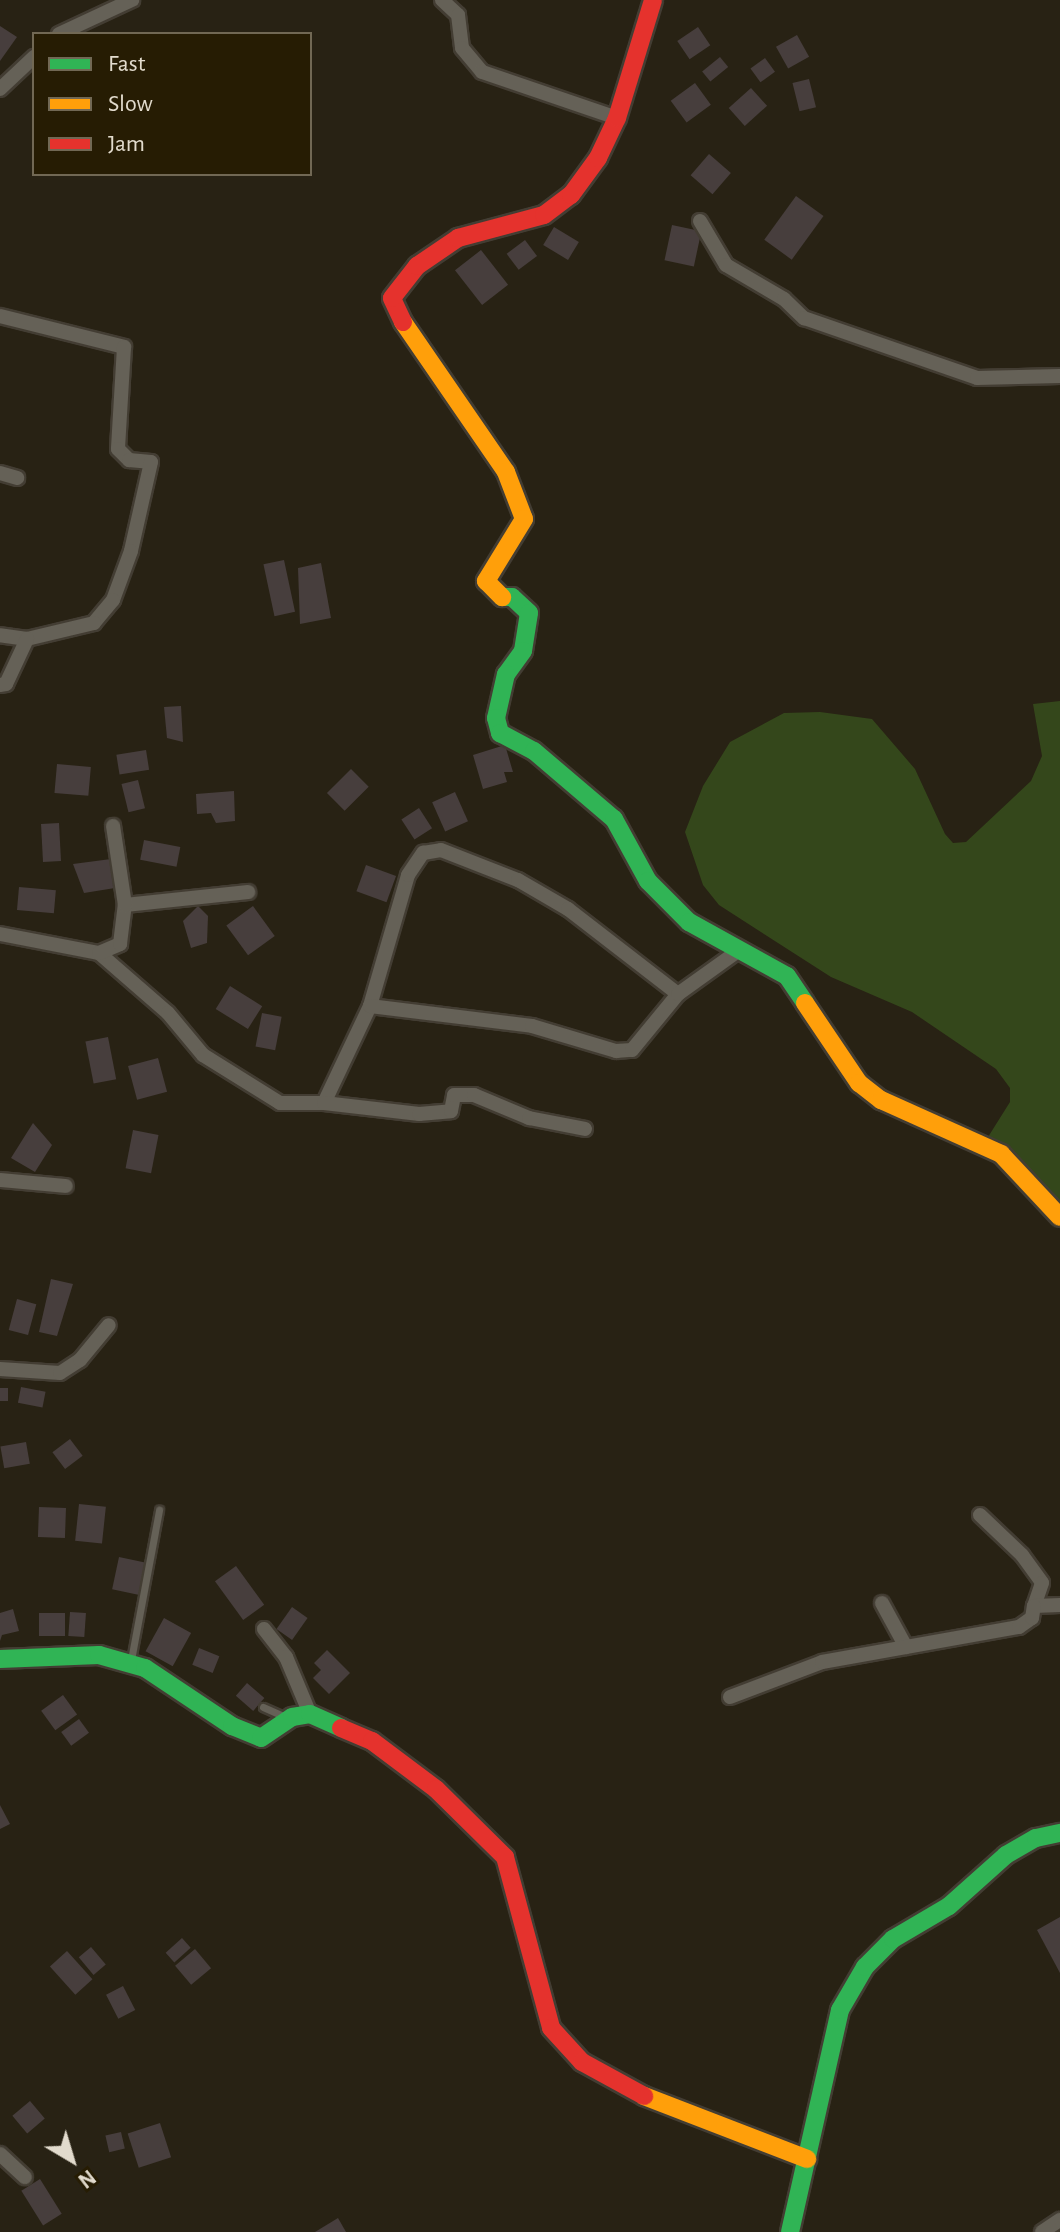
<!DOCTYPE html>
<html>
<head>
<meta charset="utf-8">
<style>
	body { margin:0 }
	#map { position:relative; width:1060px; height:2232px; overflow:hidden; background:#282214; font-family:"Alegreya Sans",sans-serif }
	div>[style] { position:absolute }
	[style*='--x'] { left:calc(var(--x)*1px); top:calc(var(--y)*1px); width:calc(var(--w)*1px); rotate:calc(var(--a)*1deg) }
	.green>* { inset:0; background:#34471b }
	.building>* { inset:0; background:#473e3d; transform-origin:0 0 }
	.roads { filter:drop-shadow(2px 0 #433d33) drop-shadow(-2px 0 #433d33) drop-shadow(0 2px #433d33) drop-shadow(0 -2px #433d33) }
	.lane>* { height:7px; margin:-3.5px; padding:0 3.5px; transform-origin:3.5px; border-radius:3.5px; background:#656157 }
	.street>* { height:14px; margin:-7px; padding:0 7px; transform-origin:7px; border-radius:7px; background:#656157 }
	.fast>* { height:18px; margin:-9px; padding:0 9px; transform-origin:9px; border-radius:9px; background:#30b455 }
	.slow>* { height:18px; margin:-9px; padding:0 9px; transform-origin:9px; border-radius:9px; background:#ff9f0a }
	.jam>* { height:18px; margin:-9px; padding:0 9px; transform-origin:9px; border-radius:9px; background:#e5322d }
	span { translate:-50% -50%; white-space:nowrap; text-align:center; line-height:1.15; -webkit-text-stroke:6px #261c03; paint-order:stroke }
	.legend { position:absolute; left:32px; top:32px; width:280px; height:144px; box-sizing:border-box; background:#261c03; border:2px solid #716854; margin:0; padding:10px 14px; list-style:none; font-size:24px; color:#e2dbcd }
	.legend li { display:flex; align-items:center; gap:16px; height:40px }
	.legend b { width:40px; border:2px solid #716854 }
	.north { position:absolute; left:32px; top:2120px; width:80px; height:80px; -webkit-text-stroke:6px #261c03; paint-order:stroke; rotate:142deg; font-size:22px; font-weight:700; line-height:32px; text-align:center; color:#e2dbcd }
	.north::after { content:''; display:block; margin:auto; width:28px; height:36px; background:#e2dbcd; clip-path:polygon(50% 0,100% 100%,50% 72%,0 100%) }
</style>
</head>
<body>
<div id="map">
	<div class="green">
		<i style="clip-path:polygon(1060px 701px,1060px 1217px,983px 1145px,1010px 1102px,1010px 1088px,996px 1069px,912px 1012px,831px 977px,719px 905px,703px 885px,685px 832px,703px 786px,730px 742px,784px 713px,820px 712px,872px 719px,915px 769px,945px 834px,953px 843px,966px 842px,1031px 781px,1042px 756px,1033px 704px)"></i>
	</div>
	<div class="building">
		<i style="clip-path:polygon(0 26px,17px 37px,0 61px)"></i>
		<i style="left:698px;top:27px;width:22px;height:25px;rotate:56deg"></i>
		<i style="left:797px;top:35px;width:25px;height:24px;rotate:61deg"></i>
		<i style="left:720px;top:57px;width:13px;height:23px;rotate:51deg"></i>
		<i style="left:765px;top:58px;width:17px;height:18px;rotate:54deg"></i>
		<i style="left:809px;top:79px;width:29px;height:17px;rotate:76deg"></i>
		<i style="left:695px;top:83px;width:27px;height:30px;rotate:54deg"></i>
		<i style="left:751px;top:88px;width:24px;height:30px;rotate:48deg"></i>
		<i style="left:709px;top:154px;width:29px;height:28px;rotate:41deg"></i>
		<i style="left:796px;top:196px;width:34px;height:54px;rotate:36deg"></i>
		<i style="left:672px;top:225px;width:30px;height:36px;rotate:12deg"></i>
		<i style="left:554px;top:227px;width:29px;height:21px;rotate:31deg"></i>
		<i style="left:525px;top:240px;width:20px;height:23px;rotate:53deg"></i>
		<i style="left:481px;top:250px;width:44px;height:33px;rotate:52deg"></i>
		<i style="left:284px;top:560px;width:53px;height:21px;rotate:78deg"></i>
		<i style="clip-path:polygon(321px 563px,331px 618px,300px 624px,298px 568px)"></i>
		<i style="clip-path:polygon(181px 706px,183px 742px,167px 738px,164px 707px)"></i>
		<i style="clip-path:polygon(505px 745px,513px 772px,504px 772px,507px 782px,483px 789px,473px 755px)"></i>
		<i style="left:146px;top:750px;width:20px;height:30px;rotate:81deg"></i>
		<i style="left:57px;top:764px;width:34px;height:29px;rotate:5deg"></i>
		<i style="left:351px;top:769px;width:25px;height:34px;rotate:45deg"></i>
		<i style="left:138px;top:780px;width:29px;height:17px;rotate:76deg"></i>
		<i style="clip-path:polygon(234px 791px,235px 821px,216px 823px,211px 813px,197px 814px,196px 794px)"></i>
		<i style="left:455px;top:792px;width:32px;height:25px;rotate:66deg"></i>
		<i style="left:419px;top:808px;width:24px;height:21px;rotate:57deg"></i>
		<i style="left:59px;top:823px;width:38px;height:18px;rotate:87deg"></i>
		<i style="left:144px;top:840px;width:37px;height:20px;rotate:11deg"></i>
		<i style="clip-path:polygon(111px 859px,115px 888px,84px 893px,73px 864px)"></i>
		<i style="left:366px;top:865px;width:32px;height:28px;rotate:20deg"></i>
		<i style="left:19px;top:887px;width:37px;height:23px;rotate:5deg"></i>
		<i style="clip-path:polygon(198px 906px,208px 916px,207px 943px,191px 948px,183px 921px)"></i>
		<i style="left:253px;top:906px;width:37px;height:33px;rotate:54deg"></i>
		<i style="left:230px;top:986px;width:38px;height:27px;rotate:32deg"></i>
		<i style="left:262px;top:1013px;width:20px;height:34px;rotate:11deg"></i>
		<i style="left:108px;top:1037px;width:43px;height:23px;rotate:79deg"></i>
		<i style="left:158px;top:1058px;width:35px;height:31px;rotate:75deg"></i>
		<i style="clip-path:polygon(33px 1123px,52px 1145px,35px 1172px,11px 1158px)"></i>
		<i style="left:133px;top:1130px;width:26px;height:39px;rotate:11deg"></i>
		<i style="clip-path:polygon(51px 1279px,73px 1284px,57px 1336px,39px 1332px)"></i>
		<i style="left:17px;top:1299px;width:20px;height:32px;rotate:15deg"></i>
		<i style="left:21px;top:1387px;width:25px;height:16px;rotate:11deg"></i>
		<i style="left:0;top:1388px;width:8px;height:13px"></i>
		<i style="left:70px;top:1439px;width:21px;height:22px;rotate:53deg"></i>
		<i style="left:26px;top:1442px;width:22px;height:26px;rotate:80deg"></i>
		<i style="left:79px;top:1504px;width:27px;height:37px;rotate:6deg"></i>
		<i style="left:39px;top:1507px;width:27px;height:30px;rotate:2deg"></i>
		<i style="left:119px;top:1557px;width:29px;height:33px;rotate:12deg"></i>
		<i style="left:236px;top:1566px;width:48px;height:26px;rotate:54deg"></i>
		<i style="left:292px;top:1607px;width:19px;height:27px;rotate:35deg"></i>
		<i style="clip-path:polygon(13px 1609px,19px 1631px,2px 1635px,0 1641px,0 1613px)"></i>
		<i style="left:70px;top:1612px;width:16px;height:24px;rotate:4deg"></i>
		<i style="left:39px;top:1613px;width:26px;height:23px"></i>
		<i style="left:164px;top:1618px;width:31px;height:38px;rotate:29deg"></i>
		<i style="left:199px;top:1648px;width:22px;height:18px;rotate:22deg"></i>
		<i style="clip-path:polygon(327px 1650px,350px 1673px,329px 1694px,313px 1678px,321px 1670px,314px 1663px)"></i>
		<i style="left:247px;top:1683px;width:23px;height:17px;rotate:41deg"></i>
		<i style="left:63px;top:1695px;width:24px;height:27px;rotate:54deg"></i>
		<i style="left:79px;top:1719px;width:17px;height:22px;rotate:54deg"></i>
		<i style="clip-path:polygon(0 1805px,10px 1824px,0 1829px)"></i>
		<i style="clip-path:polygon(1060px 1917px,1060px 1973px,1037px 1930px)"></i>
		<i style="left:182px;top:1938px;width:13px;height:22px;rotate:48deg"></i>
		<i style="left:91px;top:1947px;width:23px;height:16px;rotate:50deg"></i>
		<i style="left:195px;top:1949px;width:25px;height:26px;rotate:50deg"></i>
		<i style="left:67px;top:1951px;width:38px;height:23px;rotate:48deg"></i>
		<i style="left:123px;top:1986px;width:27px;height:19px;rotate:63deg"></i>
		<i style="left:30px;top:2101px;width:23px;height:23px;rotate:50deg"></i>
		<i style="left:160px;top:2123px;width:36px;height:34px;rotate:72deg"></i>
		<i style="left:121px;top:2132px;width:17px;height:16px;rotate:77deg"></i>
		<i style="left:40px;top:2179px;width:41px;height:22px;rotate:58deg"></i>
		<i style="clip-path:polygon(338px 2218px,346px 2232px,315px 2232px)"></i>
	</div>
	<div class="roads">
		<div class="lane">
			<i style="--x:131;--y:1660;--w:153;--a:-79.4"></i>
			<i style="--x:263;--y:1707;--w:24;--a:24"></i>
		</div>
		<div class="street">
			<i style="--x:442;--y:0;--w:22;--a:43"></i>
			<i style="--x:458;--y:15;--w:33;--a:83"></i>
			<i style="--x:462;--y:48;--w:31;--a:50"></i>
			<i style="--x:482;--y:72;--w:143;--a:18.8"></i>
			<i style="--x:59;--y:34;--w:81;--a:-25"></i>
			<i style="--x:0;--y:89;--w:47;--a:-43.3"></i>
			<i style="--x:700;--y:221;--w:51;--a:59.4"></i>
			<i style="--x:726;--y:265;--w:67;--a:30.4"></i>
			<i style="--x:784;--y:299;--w:28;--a:44"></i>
			<i style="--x:804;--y:318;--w:183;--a:19.1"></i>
			<i style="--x:977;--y:378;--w:83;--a:-1.4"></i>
			<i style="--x:0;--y:316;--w:128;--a:14"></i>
			<i style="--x:124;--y:347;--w:102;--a:93.4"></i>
			<i style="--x:118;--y:449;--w:16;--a:45"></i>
			<i style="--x:129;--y:460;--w:22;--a:5"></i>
			<i style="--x:151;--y:462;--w:91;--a:102.7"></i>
			<i style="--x:131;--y:551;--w:52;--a:110.2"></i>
			<i style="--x:113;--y:600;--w:30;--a:130"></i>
			<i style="--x:94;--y:623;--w:69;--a:166.6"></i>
			<i style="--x:27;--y:639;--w:27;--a:-172"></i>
			<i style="--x:0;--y:473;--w:18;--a:16"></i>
			<i style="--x:0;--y:685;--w:6;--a:-9"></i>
			<i style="--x:6;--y:684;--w:50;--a:-65"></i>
			<i style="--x:125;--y:905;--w:124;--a:-6"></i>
			<i style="--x:0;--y:934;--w:101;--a:10.9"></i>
			<i style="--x:99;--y:953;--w:91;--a:41"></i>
			<i style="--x:168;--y:1013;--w:55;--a:50.2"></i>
			<i style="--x:203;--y:1055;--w:91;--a:31.9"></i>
			<i style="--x:280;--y:1103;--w:44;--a:0"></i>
			<i style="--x:324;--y:1103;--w:107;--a:-64.6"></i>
			<i style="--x:370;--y:1006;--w:136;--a:-73.8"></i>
			<i style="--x:408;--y:875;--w:27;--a:-56"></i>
			<i style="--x:423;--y:853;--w:18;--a:-9"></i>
			<i style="--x:441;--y:850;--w:83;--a:21.3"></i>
			<i style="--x:518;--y:880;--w:58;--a:30.1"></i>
			<i style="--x:568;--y:909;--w:139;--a:37.7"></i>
			<i style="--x:99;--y:953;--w:23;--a:-23"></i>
			<i style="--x:120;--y:944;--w:39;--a:-83"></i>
			<i style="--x:125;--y:905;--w:80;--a:-98.6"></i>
			<i style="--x:370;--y:1006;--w:163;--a:7"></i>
			<i style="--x:532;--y:1026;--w:88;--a:16.6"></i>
			<i style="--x:616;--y:1051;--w:16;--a:-4"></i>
			<i style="--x:632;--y:1050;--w:72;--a:-50.6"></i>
			<i style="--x:678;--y:994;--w:74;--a:-35.6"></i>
			<i style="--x:324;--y:1103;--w:96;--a:6.6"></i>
			<i style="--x:419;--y:1114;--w:32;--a:-5"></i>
			<i style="--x:451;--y:1111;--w:16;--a:-79"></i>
			<i style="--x:454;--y:1095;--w:20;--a:0"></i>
			<i style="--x:474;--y:1095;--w:60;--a:22.7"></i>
			<i style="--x:529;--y:1118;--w:57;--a:11.1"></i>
			<i style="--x:0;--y:1180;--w:66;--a:5.2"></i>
			<i style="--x:0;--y:1369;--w:60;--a:3.8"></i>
			<i style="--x:60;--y:1373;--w:24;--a:-33"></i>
			<i style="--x:80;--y:1360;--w:45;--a:-50.4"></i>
			<i style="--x:980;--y:1515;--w:58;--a:43.6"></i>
			<i style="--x:1022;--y:1555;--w:34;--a:54"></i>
			<i style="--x:1042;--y:1583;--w:24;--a:109"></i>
			<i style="--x:1034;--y:1606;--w:26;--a:-2"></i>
			<i style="--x:882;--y:1603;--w:50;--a:61.4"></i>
			<i style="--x:264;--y:1629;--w:36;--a:52"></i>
			<i style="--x:286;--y:1657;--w:62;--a:67.2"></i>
			<i style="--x:730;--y:1697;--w:98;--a:-20.8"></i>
			<i style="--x:822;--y:1662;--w:200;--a:-10.1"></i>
			<i style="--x:1019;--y:1627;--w:16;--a:-35"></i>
			<i style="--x:1032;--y:1618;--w:12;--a:-81"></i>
			<i style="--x:0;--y:2154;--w:34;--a:43"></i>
			<i style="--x:1042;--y:2232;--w:22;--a:-34"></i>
		</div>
		<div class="fast">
			<i style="--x:502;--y:597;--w:10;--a:0"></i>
			<i style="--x:512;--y:597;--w:23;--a:43"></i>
			<i style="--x:529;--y:613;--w:38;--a:99"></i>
			<i style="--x:523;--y:651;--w:29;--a:126"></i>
			<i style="--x:506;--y:674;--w:45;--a:102.8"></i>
			<i style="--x:496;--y:718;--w:16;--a:75"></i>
			<i style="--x:500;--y:733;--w:38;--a:28"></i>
			<i style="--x:534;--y:751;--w:105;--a:40.4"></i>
			<i style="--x:614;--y:819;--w:71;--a:61.3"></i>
			<i style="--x:648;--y:881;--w:58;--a:45"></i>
			<i style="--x:689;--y:922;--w:112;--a:28.9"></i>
			<i style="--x:787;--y:976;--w:32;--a:56"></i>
			<i style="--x:0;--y:1659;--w:99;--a:-2.3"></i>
			<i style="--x:99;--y:1655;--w:48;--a:15.8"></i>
			<i style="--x:145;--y:1668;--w:105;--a:33.7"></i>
			<i style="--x:232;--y:1726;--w:31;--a:22"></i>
			<i style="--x:261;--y:1738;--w:37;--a:-34"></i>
			<i style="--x:292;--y:1717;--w:18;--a:-9"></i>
			<i style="--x:310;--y:1714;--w:34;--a:24"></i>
			<i style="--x:790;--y:2232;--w:228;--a:-77.3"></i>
			<i style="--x:840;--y:2010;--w:50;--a:-59.8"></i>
			<i style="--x:865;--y:1967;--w:40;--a:-45"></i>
			<i style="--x:893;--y:1939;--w:65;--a:-30.5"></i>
			<i style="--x:949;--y:1906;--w:76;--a:-41.8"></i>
			<i style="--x:1006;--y:1855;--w:34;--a:-30"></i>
			<i style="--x:1036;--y:1838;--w:25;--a:-12"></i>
		</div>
		<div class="slow">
			<i style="--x:403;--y:322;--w:182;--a:55.5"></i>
			<i style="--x:506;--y:472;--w:50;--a:69"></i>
			<i style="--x:524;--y:519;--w:73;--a:121.5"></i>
			<i style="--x:486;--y:581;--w:23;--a:45"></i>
			<i style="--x:805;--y:1003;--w:97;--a:56"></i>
			<i style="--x:859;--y:1083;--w:28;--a:38"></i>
			<i style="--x:881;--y:1100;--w:132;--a:24.2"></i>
			<i style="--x:1001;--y:1154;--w:86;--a:46.9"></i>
			<i style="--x:644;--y:2096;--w:175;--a:21.1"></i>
		</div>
		<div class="jam">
			<i style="--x:403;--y:322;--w:26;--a:-115"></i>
			<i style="--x:392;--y:298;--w:41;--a:-52"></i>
			<i style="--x:417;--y:266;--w:50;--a:-34.3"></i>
			<i style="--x:458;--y:238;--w:89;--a:-15"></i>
			<i style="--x:544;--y:215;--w:34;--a:-37"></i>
			<i style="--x:571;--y:195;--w:46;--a:-53.9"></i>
			<i style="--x:598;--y:158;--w:44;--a:-64.6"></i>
			<i style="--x:617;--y:118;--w:123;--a:-73"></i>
			<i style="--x:341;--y:1728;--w:34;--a:23"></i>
			<i style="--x:372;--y:1741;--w:80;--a:36.9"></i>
			<i style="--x:436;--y:1789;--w:97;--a:44.6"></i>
			<i style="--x:505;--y:1857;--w:177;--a:74.9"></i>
			<i style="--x:551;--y:2028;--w:46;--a:47.6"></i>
			<i style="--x:582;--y:2062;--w:71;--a:28.7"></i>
		</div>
	</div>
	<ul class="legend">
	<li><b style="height:10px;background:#30b455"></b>Fast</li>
	<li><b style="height:10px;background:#ff9f0a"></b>Slow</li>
	<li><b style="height:10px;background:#e5322d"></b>Jam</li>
	</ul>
	<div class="north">N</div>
</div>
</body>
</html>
